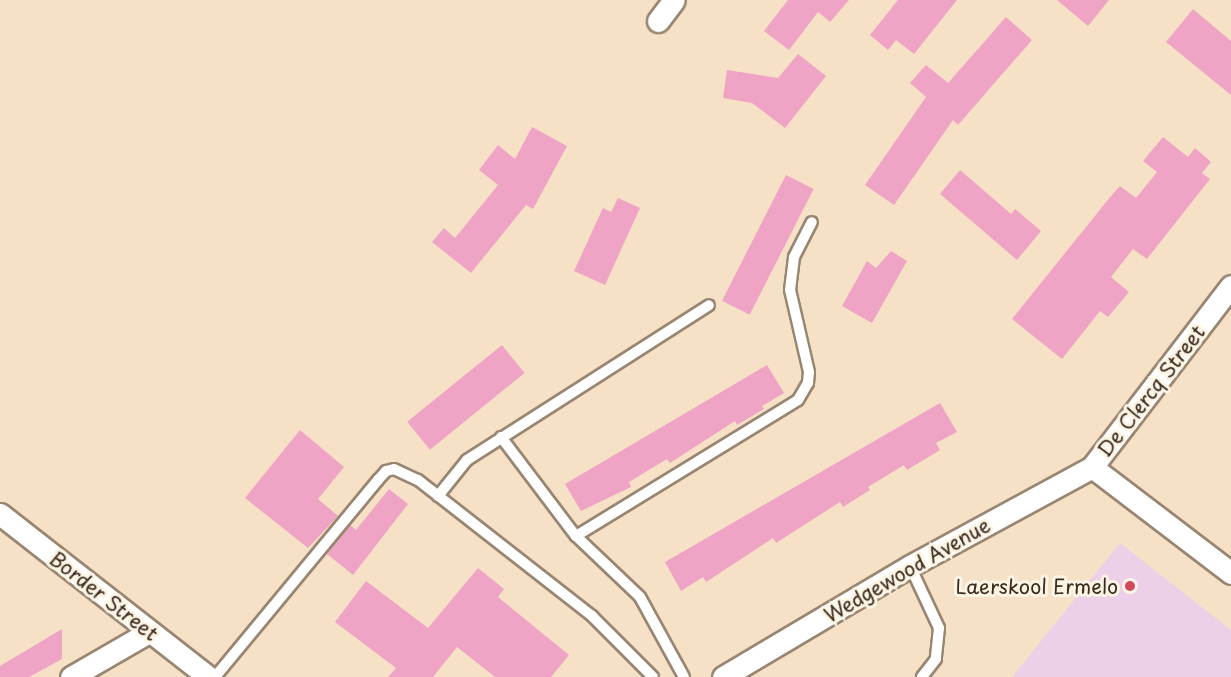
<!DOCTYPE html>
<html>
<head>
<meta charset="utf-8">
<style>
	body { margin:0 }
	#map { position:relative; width:1231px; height:677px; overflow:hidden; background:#f6e1c6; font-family:"Playpen Sans",sans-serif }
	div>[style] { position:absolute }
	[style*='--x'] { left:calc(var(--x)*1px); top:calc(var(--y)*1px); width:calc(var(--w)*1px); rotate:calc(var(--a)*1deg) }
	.built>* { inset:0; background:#edd0e8 }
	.building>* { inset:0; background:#efa4c6; transform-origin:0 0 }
	.roads { filter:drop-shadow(2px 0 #988672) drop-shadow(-2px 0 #988672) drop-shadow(0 2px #988672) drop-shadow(0 -2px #988672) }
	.lane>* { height:10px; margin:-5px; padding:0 5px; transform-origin:5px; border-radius:5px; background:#fff }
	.street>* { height:21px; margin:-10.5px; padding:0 10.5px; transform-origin:10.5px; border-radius:10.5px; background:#fff }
	.dots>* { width:16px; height:16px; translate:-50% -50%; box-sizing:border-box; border:3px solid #fcf5e5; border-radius:50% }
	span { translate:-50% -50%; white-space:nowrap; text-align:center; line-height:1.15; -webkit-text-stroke:6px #fcf5e5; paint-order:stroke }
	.street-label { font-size:20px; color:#3b2a1e }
	.poi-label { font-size:20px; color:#3b2a1e }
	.right { translate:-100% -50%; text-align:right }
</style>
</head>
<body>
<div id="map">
	<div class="built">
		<i style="clip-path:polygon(1120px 543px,1231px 630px,1231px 677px,1012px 677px)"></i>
	</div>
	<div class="building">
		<i style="clip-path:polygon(788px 0,849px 0,830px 22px,818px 12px,789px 50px,764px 31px)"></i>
		<i style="clip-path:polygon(898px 0,957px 0,914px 54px,896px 40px,888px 50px,870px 35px)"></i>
		<i style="clip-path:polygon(1057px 0,1109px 0,1088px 26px)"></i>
		<i style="clip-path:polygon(1193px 9px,1231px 41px,1231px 95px,1166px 42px)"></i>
		<i style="clip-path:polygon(1006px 17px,1032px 40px,958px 125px,953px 120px,894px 205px,865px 185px,926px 97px,910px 83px,926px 65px,948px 83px)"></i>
		<i style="clip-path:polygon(798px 54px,826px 76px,785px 128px,752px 103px,723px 98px,727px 70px,778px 78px)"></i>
		<i style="clip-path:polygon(532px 127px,567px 146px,533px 209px,526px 205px,471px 273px,432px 242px,444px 228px,455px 238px,498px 185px,479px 170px,498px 145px,515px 159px)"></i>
		<i style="clip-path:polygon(1163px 137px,1188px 157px,1195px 148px,1211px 162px,1202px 173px,1210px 179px,1147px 259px,1133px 249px,1111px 277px,1129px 292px,1108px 317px,1100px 311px,1062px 359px,1012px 319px,1111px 196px,1120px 186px,1136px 198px,1157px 172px,1143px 161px)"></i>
		<i style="clip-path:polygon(960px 170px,1011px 214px,1015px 209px,1041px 231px,1017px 260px,940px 194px)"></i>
		<i style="left:786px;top:175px;width:31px;height:141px;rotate:27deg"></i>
		<i style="clip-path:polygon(618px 198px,640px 208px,605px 285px,574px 271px,603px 208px,611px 212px)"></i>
		<i style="clip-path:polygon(891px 251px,907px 261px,872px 323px,842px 306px,867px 261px,876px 268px)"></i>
		<i style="left:502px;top:345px;width:36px;height:122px;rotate:51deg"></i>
		<i style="clip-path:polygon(767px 365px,784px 393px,762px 406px,764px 409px,737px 425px,735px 421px,670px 463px,667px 459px,629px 482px,631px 487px,581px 511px,565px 484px)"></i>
		<i style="clip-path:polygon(940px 403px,957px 432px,936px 443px,940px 450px,907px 470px,904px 465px,868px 487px,870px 490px,843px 507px,840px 502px,776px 543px,773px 538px,706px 582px,703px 577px,681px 591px,665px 562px)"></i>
		<i style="clip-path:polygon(300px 430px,344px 467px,318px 499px,338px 516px,308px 548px,245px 498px)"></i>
		<i style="clip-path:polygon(389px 489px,408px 504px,353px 575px,327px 554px,350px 525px,356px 530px)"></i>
		<i style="clip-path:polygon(478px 568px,504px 589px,498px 597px,569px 655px,551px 677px,495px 677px,457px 647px,433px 677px,388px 677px,396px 668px,335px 622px,366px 581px,428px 628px)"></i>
		<i style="clip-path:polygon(62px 629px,62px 659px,29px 677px,0 677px,0 666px)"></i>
	</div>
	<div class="roads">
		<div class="lane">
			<i style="--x:501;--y:437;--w:124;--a:52.9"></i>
			<i style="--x:576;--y:536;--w:88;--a:43.6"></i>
			<i style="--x:640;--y:597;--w:91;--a:61.2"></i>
			<i style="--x:438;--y:496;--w:46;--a:-51.1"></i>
			<i style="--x:467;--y:460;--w:287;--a:-32.6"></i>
			<i style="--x:576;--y:536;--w:260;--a:-31.5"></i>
			<i style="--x:798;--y:400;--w:20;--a:-60"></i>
			<i style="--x:808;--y:383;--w:11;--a:-85"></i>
			<i style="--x:809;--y:372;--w:84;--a:-103"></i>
			<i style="--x:790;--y:290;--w:33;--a:-83"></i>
			<i style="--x:794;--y:257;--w:39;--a:-63"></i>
			<i style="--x:910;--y:566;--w:68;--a:64.9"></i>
			<i style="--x:939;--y:628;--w:31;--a:96"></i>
			<i style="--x:936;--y:659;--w:23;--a:128"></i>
			<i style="--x:215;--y:677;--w:256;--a:-50.4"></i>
			<i style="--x:378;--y:480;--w:12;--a:-48"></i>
			<i style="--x:386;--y:471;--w:8;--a:-14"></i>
			<i style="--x:394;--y:469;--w:26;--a:25"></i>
			<i style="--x:418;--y:480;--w:221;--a:38"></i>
			<i style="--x:592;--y:616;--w:86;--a:45"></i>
		</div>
		<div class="street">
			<i style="--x:658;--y:21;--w:26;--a:-53"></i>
			<i style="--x:1092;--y:467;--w:175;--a:37.3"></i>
			<i style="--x:0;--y:514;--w:265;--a:38"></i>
			<i style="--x:71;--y:677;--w:90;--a:-30"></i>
			<i style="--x:723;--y:677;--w:217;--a:-30.7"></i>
			<i style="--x:910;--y:566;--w:207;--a:-28.5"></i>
			<i style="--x:1092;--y:467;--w:228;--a:-52.5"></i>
		</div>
	</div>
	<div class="dots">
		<i style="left:1130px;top:586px;background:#d1495b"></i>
	</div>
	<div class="street-label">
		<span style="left:1151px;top:391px;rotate:-52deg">De Clercq Street</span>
		<span style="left:907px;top:570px;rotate:-30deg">Wedgewood Avenue</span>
		<span style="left:104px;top:596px;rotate:38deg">Border Street</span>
	</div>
	<div class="poi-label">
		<span class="right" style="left:1118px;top:586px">Laerskool Ermelo</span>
	</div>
</div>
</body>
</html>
